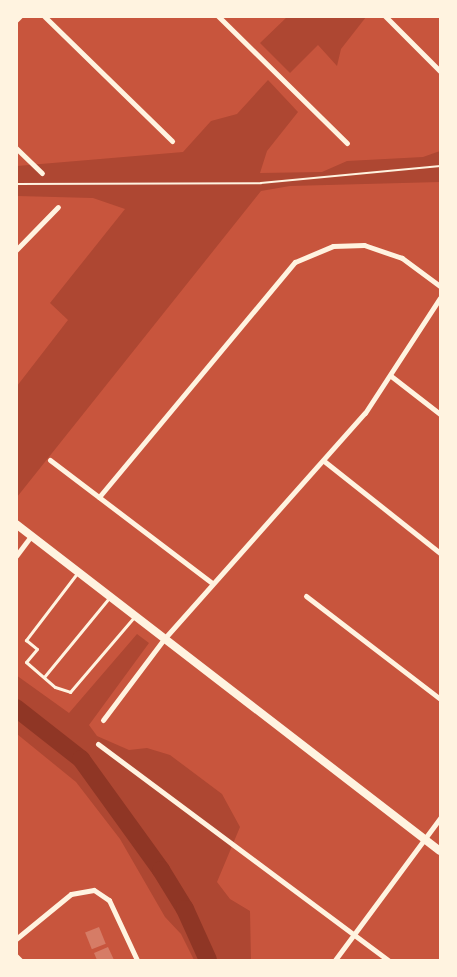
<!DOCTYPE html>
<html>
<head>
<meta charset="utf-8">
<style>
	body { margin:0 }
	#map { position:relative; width:457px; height:977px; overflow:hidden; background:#c8553d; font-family:Bitter,serif }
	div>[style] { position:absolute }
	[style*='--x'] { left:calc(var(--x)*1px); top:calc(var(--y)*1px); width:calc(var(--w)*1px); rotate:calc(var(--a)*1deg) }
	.green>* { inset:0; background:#ae4732 }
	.river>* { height:18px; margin:-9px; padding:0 9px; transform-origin:9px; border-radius:9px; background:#8f3625 }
	.building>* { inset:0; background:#d67c66; transform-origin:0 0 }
	.path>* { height:1.5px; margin:-0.75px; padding:0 0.75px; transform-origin:0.75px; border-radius:0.75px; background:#fff3e0 }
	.service>* { height:3px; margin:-1.5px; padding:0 1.5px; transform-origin:1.5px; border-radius:1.5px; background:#fff3e0 }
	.minor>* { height:5px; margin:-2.5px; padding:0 2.5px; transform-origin:2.5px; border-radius:2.5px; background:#fff3e0 }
	.secondary>* { height:8px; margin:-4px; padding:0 4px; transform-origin:4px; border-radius:4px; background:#fff3e0 }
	span { translate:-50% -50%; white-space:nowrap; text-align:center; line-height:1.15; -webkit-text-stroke:4.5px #fff3e0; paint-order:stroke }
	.frame { position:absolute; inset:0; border:18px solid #fff3e0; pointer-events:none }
</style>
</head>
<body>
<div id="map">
	<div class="green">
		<i style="clip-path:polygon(299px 16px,366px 16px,366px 17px,341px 49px,337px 66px,318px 45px,290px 73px,260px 43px,287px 17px)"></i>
		<i style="clip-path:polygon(268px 80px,298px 112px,267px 151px,260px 173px,322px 172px,347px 161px,423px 157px,440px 151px,440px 182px,290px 186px,261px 191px,17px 497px,17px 386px,68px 320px,50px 303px,125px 209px,93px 198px,17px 196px,17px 166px,183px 152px,211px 121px,237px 114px)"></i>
		<i style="clip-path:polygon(137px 634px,149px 643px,89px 725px,97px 736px,129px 750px,147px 748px,170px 755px,222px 794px,240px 827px,217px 882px,230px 899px,250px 911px,251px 960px,194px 960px,181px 934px,165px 917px,120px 839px,76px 782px,17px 734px,16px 675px,69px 713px)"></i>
	</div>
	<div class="river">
		<i style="--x:16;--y:708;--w:83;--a:38.1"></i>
		<i style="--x:81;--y:759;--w:137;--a:54.2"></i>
		<i style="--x:161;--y:870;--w:46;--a:58.4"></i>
		<i style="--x:185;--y:909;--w:56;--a:65.7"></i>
	</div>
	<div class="building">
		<i style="left:99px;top:927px;width:18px;height:15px;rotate:68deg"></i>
		<i style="clip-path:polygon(108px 947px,114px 960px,97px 960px,94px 953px)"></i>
	</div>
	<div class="path">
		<i style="--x:16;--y:184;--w:245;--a:-0.2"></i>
		<i style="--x:261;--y:183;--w:180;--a:-5.4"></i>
	</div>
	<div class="service">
		<i style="--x:78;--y:572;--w:86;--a:127.4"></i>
		<i style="--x:26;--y:640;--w:14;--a:39"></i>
		<i style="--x:37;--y:649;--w:17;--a:130"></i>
		<i style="--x:26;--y:662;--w:38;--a:41"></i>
		<i style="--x:55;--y:687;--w:16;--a:18"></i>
		<i style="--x:70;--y:692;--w:99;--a:-49.5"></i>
		<i style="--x:44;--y:677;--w:102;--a:-50.6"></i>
	</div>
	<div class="minor">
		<i style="--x:44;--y:16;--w:179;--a:44.3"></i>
		<i style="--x:218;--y:16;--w:181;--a:44.6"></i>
		<i style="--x:385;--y:16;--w:78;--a:45"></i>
		<i style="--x:16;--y:20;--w:6;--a:-45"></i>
		<i style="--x:16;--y:148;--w:36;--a:44"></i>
		<i style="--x:16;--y:250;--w:60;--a:-45.7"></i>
		<i style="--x:391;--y:376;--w:62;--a:37.8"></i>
		<i style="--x:50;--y:460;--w:203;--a:37.2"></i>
		<i style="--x:324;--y:461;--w:148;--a:38.4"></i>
		<i style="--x:99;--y:497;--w:306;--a:-50.2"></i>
		<i style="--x:295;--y:262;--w:41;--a:-22.8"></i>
		<i style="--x:333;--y:246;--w:31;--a:-2"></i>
		<i style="--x:364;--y:245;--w:40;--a:18.9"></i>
		<i style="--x:402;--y:258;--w:47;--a:36.4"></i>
		<i style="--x:16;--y:556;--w:25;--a:-53"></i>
		<i style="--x:306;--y:596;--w:169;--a:37.5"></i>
		<i style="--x:103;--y:720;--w:101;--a:-53"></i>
		<i style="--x:164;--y:639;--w:302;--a:-48.4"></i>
		<i style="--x:365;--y:413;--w:137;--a:-56.9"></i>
		<i style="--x:98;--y:744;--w:362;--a:36.7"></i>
		<i style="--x:16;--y:939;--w:71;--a:-39.3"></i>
		<i style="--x:71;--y:894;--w:23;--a:-10"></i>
		<i style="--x:94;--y:890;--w:18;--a:34"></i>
		<i style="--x:109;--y:900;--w:66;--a:65"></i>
		<i style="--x:16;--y:956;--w:6;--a:45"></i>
		<i style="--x:335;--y:960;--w:177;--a:-53.5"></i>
	</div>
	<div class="secondary">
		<i style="--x:16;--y:524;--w:535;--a:37.64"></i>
	</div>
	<div class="frame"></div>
</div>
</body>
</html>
